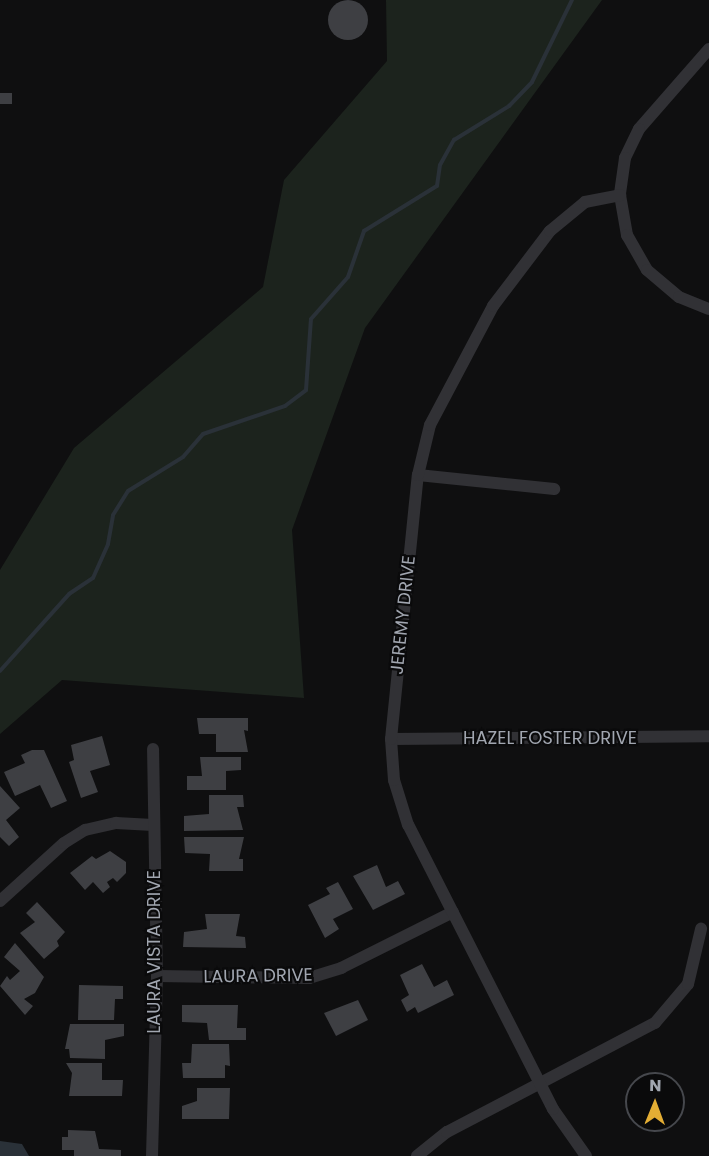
<!DOCTYPE html>
<html>
<head>
<meta charset="utf-8">
<style>
	body { margin:0 }
	#map { position:relative; width:709px; height:1156px; overflow:hidden; background:#0f0f10; font-family:Poppins,sans-serif }
	div>[style] { position:absolute }
	[style*='--x'] { left:calc(var(--x)*1px); top:calc(var(--y)*1px); width:calc(var(--w)*1px); rotate:calc(var(--a)*1deg) }
	.green>* { inset:0; background:#1c231d }
	.water>* { inset:0; background:#2a3138 }
	.stream>* { height:4px; margin:-2px; padding:0 2px; transform-origin:2px; border-radius:2px; background:#2a3138 }
	.building>* { inset:0; background:#3e3f43; transform-origin:0 0 }
	.round { border-radius:50% }
	.street>* { height:12px; margin:-6px; padding:0 6px; transform-origin:6px; border-radius:6px; background:#313135 }
	span { translate:-50% -50%; white-space:nowrap; text-align:center; line-height:1.15; -webkit-text-stroke:4.5px #0a0a0b; paint-order:stroke }
	.street-label { font-size:18px; color:#a1a6b0 }
	.north { position:absolute; left:625px; top:1072px; width:60px; height:60px; box-sizing:border-box; background:#0a0a0b; border:2px solid #46484d; border-radius:50%; rotate:1deg; font-size:16px; font-weight:700; line-height:24px; text-align:center; color:#a1a6b0 }
	.north::after { content:''; display:block; margin:auto; width:21px; height:27px; background:#e3ad34; clip-path:polygon(50% 0,100% 100%,50% 72%,0 100%) }
</style>
</head>
<body>
<div id="map">
	<div class="green">
		<i style="clip-path:polygon(386px 0,602px 0,365px 328px,292px 530px,304px 698px,62px 680px,0 734px,0 570px,74px 448px,263px 287px,284px 180px,387px 61px)"></i>
	</div>
	<div class="water">
		<i style="clip-path:polygon(0 1141px,22px 1144px,29px 1156px,0 1156px)"></i>
	</div>
	<div class="stream">
		<i style="--x:0;--y:671;--w:103;--a:-48.1"></i>
		<i style="--x:69;--y:594;--w:29;--a:-34"></i>
		<i style="--x:93;--y:578;--w:37;--a:-66"></i>
		<i style="--x:108;--y:544;--w:29;--a:-80"></i>
		<i style="--x:113;--y:515;--w:28;--a:-58"></i>
		<i style="--x:128;--y:491;--w:65;--a:-31.7"></i>
		<i style="--x:183;--y:457;--w:30;--a:-49"></i>
		<i style="--x:203;--y:434;--w:87;--a:-18.9"></i>
		<i style="--x:285;--y:406;--w:26;--a:-37"></i>
		<i style="--x:306;--y:390;--w:71;--a:-86"></i>
		<i style="--x:311;--y:319;--w:56;--a:-48.6"></i>
		<i style="--x:348;--y:277;--w:49;--a:-70.8"></i>
		<i style="--x:364;--y:231;--w:86;--a:-31.7"></i>
		<i style="--x:437;--y:186;--w:21;--a:-82"></i>
		<i style="--x:440;--y:165;--w:29;--a:-61"></i>
		<i style="--x:454;--y:140;--w:65;--a:-31.7"></i>
		<i style="--x:509;--y:106;--w:33;--a:-46"></i>
		<i style="--x:532;--y:82;--w:91;--a:-64"></i>
	</div>
	<div class="building">
		<i class="round" style="left:328px;top:0;width:40px;height:40px"></i>
		<i style="left:0;top:93px;width:12px;height:11px"></i>
		<i style="clip-path:polygon(197px 718px,248px 718px,248px 731px,244px 730px,248px 752px,216px 752px,216px 734px,199px 734px)"></i>
		<i style="clip-path:polygon(102px 736px,110px 765px,90px 771px,98px 792px,81px 798px,69px 762px,74px 760px,71px 745px)"></i>
		<i style="clip-path:polygon(32px 750px,44px 750px,67px 801px,51px 808px,40px 785px,15px 796px,4px 772px,25px 763px,21px 755px)"></i>
		<i style="clip-path:polygon(200px 757px,241px 757px,241px 770px,226px 771px,226px 790px,187px 790px,187px 776px,202px 776px)"></i>
		<i style="clip-path:polygon(0 786px,20px 808px,6px 820px,19px 837px,9px 846px,0 837px)"></i>
		<i style="clip-path:polygon(209px 795px,243px 795px,244px 807px,237px 807px,243px 830px,184px 831px,184px 816px,209px 814px)"></i>
		<i style="clip-path:polygon(184px 837px,244px 837px,239px 859px,243px 859px,243px 871px,209px 871px,210px 854px,185px 853px)"></i>
		<i style="clip-path:polygon(110px 851px,126px 862px,126px 873px,117px 882px,113px 878px,107px 882px,110px 887px,103px 893px,93px 882px,85px 890px,70px 873px,92px 856px,96px 859px)"></i>
		<i style="clip-path:polygon(377px 865px,386px 887px,398px 881px,405px 894px,373px 910px,353px 876px)"></i>
		<i style="clip-path:polygon(338px 882px,353px 909px,333px 919px,339px 929px,325px 938px,308px 905px,330px 894px,326px 888px)"></i>
		<i style="clip-path:polygon(37px 902px,65px 932px,57px 941px,59px 946px,44px 959px,20px 933px,35px 922px,26px 913px)"></i>
		<i style="clip-path:polygon(205px 914px,240px 914px,236px 936px,245px 937px,246px 948px,183px 947px,184px 932px,207px 929px)"></i>
		<i style="clip-path:polygon(15px 943px,44px 977px,35px 993px,24px 999px,33px 1006px,25px 1015px,0 986px,7px 976px,10px 980px,20px 971px,4px 957px)"></i>
		<i style="clip-path:polygon(422px 964px,434px 987px,447px 980px,454px 995px,418px 1013px,415px 1007px,407px 1012px,401px 1000px,409px 995px,400px 975px)"></i>
		<i style="clip-path:polygon(79px 985px,123px 986px,123px 999px,115px 999px,114px 1020px,78px 1020px)"></i>
		<i style="clip-path:polygon(358px 1000px,368px 1020px,336px 1036px,324px 1013px)"></i>
		<i style="clip-path:polygon(182px 1005px,238px 1005px,237px 1028px,246px 1028px,246px 1040px,209px 1040px,207px 1023px,182px 1022px)"></i>
		<i style="clip-path:polygon(70px 1024px,124px 1024px,124px 1036px,105px 1040px,105px 1059px,70px 1058px,69px 1049px,65px 1049px)"></i>
		<i style="clip-path:polygon(192px 1044px,229px 1044px,230px 1066px,225px 1065px,225px 1078px,183px 1078px,182px 1063px,191px 1063px)"></i>
		<i style="clip-path:polygon(66px 1063px,102px 1063px,102px 1080px,123px 1080px,122px 1096px,69px 1096px,72px 1073px)"></i>
		<i style="clip-path:polygon(197px 1088px,230px 1088px,229px 1119px,182px 1119px,182px 1106px,197px 1101px)"></i>
		<i style="clip-path:polygon(68px 1130px,95px 1131px,99px 1149px,121px 1150px,121px 1156px,74px 1156px,74px 1150px,62px 1150px,62px 1137px,68px 1137px)"></i>
	</div>
	<div class="street">
		<i style="--x:709;--y:49;--w:106;--a:131.2"></i>
		<i style="--x:639;--y:129;--w:32;--a:116"></i>
		<i style="--x:625;--y:158;--w:37;--a:98"></i>
		<i style="--x:620;--y:195;--w:41;--a:80.1"></i>
		<i style="--x:627;--y:235;--w:40;--a:60.3"></i>
		<i style="--x:647;--y:270;--w:42;--a:40.2"></i>
		<i style="--x:679;--y:297;--w:32;--a:22"></i>
		<i style="--x:418;--y:475;--w:137;--a:5.9"></i>
		<i style="--x:391;--y:739;--w:318;--a:-0.5"></i>
		<i style="--x:0;--y:901;--w:86;--a:-42.2"></i>
		<i style="--x:64;--y:843;--w:25;--a:-32"></i>
		<i style="--x:85;--y:830;--w:32;--a:-13"></i>
		<i style="--x:116;--y:823;--w:37;--a:3"></i>
		<i style="--x:157;--y:976;--w:152;--a:0.8"></i>
		<i style="--x:309;--y:978;--w:34;--a:-17"></i>
		<i style="--x:341;--y:968;--w:125;--a:-26.6"></i>
		<i style="--x:152;--y:1156;--w:180;--a:-88.4"></i>
		<i style="--x:157;--y:976;--w:227;--a:-91"></i>
		<i style="--x:417;--y:1156;--w:38;--a:-39"></i>
		<i style="--x:447;--y:1132;--w:235;--a:-27.7"></i>
		<i style="--x:655;--y:1023;--w:51;--a:-49.8"></i>
		<i style="--x:688;--y:984;--w:57;--a:-76.7"></i>
		<i style="--x:586;--y:1156;--w:57;--a:-125.1"></i>
		<i style="--x:553;--y:1109;--w:319;--a:-117"></i>
		<i style="--x:408;--y:825;--w:47;--a:-107.3"></i>
		<i style="--x:394;--y:780;--w:41;--a:-94.2"></i>
		<i style="--x:391;--y:739;--w:265;--a:-84.2"></i>
		<i style="--x:418;--y:475;--w:51;--a:-76.5"></i>
		<i style="--x:430;--y:425;--w:135;--a:-62.1"></i>
		<i style="--x:493;--y:306;--w:94;--a:-52.8"></i>
		<i style="--x:550;--y:231;--w:45;--a:-39.6"></i>
		<i style="--x:585;--y:202;--w:36;--a:-11"></i>
	</div>
	<div class="street-label">
		<span style="left:403px;top:615px;rotate:-84deg">JEREMY DRIVE</span>
		<span style="left:550px;top:738px">HAZEL FOSTER DRIVE</span>
		<span style="left:154px;top:952px;rotate:-90deg">LAURA VISTA DRIVE</span>
		<span style="left:258px;top:976px;rotate:-1deg">LAURA DRIVE</span>
	</div>
	<div class="north">N</div>
</div>
</body>
</html>
